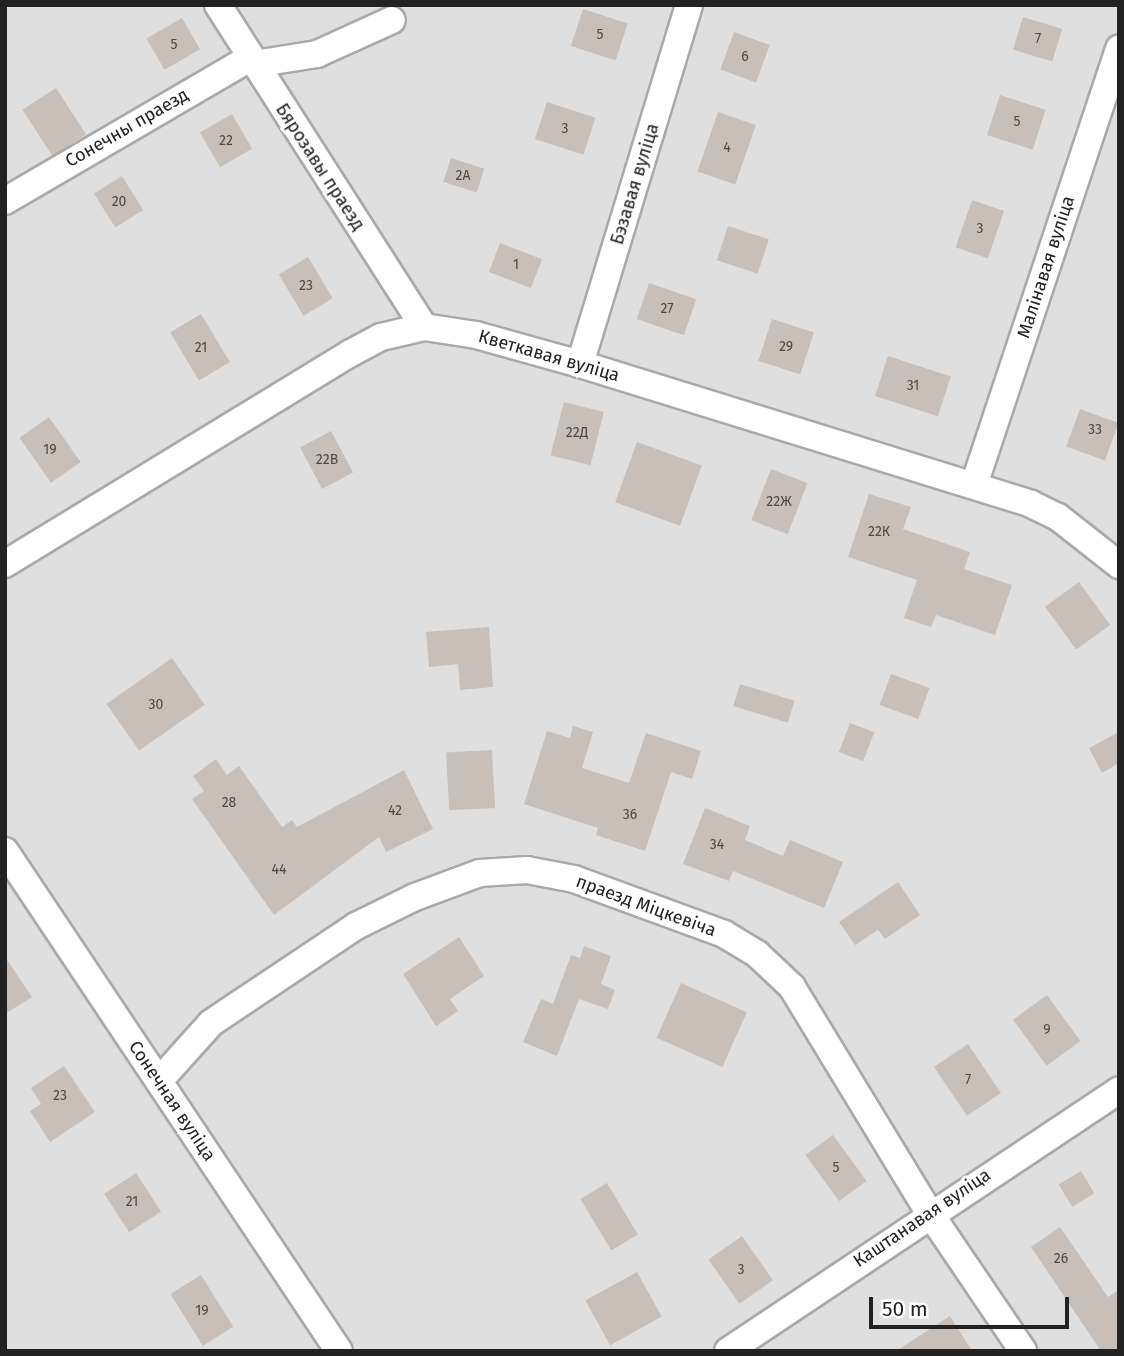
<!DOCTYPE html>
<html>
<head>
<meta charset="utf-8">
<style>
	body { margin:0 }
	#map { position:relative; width:1124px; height:1356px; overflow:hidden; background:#f2efe9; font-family:"Fira Sans",sans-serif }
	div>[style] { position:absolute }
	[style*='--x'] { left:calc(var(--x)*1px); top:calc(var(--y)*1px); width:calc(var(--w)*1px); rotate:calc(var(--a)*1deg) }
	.residential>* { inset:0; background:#e0dfdf; transform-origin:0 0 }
	.building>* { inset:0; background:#c7bfb8; transform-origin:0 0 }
	.roads { filter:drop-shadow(2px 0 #a9a9a9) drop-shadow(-2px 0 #a9a9a9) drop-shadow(0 2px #a9a9a9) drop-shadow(0 -2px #a9a9a9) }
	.minor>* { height:26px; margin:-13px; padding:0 13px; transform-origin:13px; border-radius:13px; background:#fff }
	span { translate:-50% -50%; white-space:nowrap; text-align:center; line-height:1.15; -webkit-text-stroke:6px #fff; paint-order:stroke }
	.number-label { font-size:14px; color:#4b4948 }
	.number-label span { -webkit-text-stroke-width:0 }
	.street-label { font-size:18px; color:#222 }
	.frame { position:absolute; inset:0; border:7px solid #222; pointer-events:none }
	.scale { position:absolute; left:869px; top:1297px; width:200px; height:32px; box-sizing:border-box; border:4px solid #222; border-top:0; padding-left:9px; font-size:21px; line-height:24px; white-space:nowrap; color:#222; -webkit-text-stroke:5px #fff; paint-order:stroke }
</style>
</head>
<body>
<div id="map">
	<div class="residential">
		<i style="left:5px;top:5px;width:1114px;height:1346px"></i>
	</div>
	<div class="building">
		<i style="left:583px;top:9px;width:47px;height:39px;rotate:18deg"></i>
		<i style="left:1023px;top:17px;width:41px;height:34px;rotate:17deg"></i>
		<i style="left:182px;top:18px;width:36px;height:41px;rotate:60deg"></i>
		<i style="left:734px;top:32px;width:38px;height:40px;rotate:20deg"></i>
		<i style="left:56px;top:88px;width:55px;height:40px;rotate:57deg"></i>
		<i style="left:1000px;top:95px;width:48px;height:42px;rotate:18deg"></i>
		<i style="left:547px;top:102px;width:51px;height:39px;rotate:18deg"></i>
		<i style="left:718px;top:112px;width:40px;height:63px;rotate:19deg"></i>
		<i style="left:232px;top:114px;width:40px;height:37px;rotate:60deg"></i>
		<i style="left:451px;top:158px;width:35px;height:25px;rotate:18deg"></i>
		<i style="left:122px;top:176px;width:40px;height:33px;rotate:58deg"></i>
		<i style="left:972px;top:200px;width:34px;height:50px;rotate:19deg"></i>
		<i style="left:728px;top:226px;width:43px;height:36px;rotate:18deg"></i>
		<i style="left:500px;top:243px;width:45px;height:31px;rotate:21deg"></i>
		<i style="left:308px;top:257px;width:48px;height:34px;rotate:59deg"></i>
		<i style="left:649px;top:283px;width:50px;height:38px;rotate:19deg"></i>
		<i style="left:201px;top:314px;width:56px;height:36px;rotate:59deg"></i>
		<i style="left:772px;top:319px;width:44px;height:44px;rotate:18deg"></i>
		<i style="left:888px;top:356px;width:66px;height:42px;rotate:18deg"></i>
		<i style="left:564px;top:402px;width:41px;height:55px;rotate:14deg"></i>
		<i style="left:1080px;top:409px;width:41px;height:40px;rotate:20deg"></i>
		<i style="left:49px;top:417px;width:55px;height:36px;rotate:55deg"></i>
		<i style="left:331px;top:431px;width:47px;height:35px;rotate:62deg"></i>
		<i style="left:637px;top:442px;width:69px;height:64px;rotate:20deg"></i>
		<i style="left:771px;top:469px;width:39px;height:55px;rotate:21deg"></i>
		<i style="clip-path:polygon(869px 494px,911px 507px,903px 529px,970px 552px,964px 569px,1012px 585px,995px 635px,936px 615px,931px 627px,904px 618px,917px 580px,848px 557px)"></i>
		<i style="left:1079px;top:582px;width:53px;height:42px;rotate:54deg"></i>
		<i style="clip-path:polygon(489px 627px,493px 687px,460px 690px,458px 664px,429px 667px,426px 632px)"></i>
		<i style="left:172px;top:658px;width:57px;height:80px;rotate:55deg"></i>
		<i style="left:891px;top:674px;width:41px;height:33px;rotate:20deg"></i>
		<i style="left:740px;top:684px;width:57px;height:23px;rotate:17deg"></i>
		<i style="left:850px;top:723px;width:26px;height:31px;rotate:21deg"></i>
		<i style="clip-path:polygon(573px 726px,593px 732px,582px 768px,629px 783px,646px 733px,701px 751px,692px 779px,671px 772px,645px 851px,596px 835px,598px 828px,524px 804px,547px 731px,570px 738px)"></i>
		<i style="clip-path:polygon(1119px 732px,1119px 763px,1102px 773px,1089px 748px)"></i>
		<i style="left:492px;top:750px;width:58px;height:46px;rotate:87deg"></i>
		<i style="clip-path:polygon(216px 759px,227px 775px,239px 766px,282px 827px,292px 820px,297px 827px,404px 770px,433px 829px,386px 852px,379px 837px,274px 915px,192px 799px,204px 791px,193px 776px)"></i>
		<i style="clip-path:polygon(705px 808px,750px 826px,745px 840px,783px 856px,790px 840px,843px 862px,824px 908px,733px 871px,729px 881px,683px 864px)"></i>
		<i style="clip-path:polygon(898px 882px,920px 915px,885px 939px,878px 930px,855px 945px,839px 922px)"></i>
		<i style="clip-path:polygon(459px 937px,484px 976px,450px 999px,458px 1011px,436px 1026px,403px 974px)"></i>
		<i style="clip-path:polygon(584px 946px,611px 956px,601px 984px,615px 990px,608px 1009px,579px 999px,557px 1056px,523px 1042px,541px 999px,553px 1004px,571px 955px,580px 958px)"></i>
		<i style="clip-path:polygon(5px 957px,32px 997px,5px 1014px)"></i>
		<i style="left:681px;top:983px;width:72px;height:60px;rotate:24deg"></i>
		<i style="left:1047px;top:995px;width:57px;height:42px;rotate:54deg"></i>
		<i style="left:968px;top:1044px;width:59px;height:41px;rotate:56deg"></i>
		<i style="clip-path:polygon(64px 1066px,95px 1112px,50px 1142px,30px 1111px,41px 1104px,31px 1088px)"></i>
		<i style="left:833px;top:1135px;width:57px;height:34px;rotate:54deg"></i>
		<i style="left:1081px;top:1171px;width:26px;height:26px;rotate:59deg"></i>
		<i style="left:136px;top:1173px;width:46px;height:38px;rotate:57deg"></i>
		<i style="left:607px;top:1183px;width:60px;height:31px;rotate:59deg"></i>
		<i style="clip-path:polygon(1060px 1227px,1108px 1297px,1119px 1290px,1119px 1351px,1101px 1351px,1031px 1247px)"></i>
		<i style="left:742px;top:1236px;width:54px;height:41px;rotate:55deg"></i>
		<i style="left:637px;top:1272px;width:51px;height:59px;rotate:61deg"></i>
		<i style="left:201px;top:1275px;width:61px;height:36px;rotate:58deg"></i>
		<i style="clip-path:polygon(950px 1316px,972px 1351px,896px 1351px)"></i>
	</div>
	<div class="roads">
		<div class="minor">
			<i style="--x:218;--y:5;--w:382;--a:57.4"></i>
			<i style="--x:254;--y:64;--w:64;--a:-9"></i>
			<i style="--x:317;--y:54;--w:82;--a:-24.4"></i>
			<i style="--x:5;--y:201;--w:284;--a:-30.3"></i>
			<i style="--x:580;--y:364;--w:375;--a:-73.1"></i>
			<i style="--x:974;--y:485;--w:460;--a:-71.6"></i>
			<i style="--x:5;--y:564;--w:403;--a:-31.4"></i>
			<i style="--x:349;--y:354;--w:36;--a:-28"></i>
			<i style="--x:381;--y:337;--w:44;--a:-13.1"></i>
			<i style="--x:424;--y:327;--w:53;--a:8.7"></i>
			<i style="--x:476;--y:335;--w:108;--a:15.6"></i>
			<i style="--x:580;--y:364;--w:472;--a:17.2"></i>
			<i style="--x:1031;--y:504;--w:30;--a:26"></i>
			<i style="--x:1058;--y:517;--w:78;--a:38.2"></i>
			<i style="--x:5;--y:851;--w:601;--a:56.26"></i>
			<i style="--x:159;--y:1081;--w:78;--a:-48.1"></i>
			<i style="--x:211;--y:1023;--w:174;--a:-33.8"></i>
			<i style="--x:356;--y:926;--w:66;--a:-26.2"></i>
			<i style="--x:415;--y:897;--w:69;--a:-20.3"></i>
			<i style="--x:480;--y:873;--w:47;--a:-3.7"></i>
			<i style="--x:527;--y:870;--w:48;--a:10.8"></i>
			<i style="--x:574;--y:879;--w:160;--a:20.1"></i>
			<i style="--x:724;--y:934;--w:39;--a:31"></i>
			<i style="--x:757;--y:954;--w:48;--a:43.3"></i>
			<i style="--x:792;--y:987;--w:263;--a:58.7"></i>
			<i style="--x:929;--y:1212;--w:168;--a:55.9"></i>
			<i style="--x:728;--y:1351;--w:470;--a:-33.7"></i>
		</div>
	</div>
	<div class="number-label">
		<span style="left:600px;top:35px">5</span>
		<span style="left:1038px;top:39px">7</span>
		<span style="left:174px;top:45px">5</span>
		<span style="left:745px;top:57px">6</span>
		<span style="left:1017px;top:122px">5</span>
		<span style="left:565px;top:129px">3</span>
		<span style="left:226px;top:141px">22</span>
		<span style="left:727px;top:148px">4</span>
		<span style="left:463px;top:176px">2А</span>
		<span style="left:119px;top:202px">20</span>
		<span style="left:980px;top:229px">3</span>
		<span style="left:516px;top:265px">1</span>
		<span style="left:306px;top:286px">23</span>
		<span style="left:667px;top:309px">27</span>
		<span style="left:786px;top:347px">29</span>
		<span style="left:201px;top:348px">21</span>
		<span style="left:913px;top:386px">31</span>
		<span style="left:1095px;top:430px">33</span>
		<span style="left:577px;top:433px">22Д</span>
		<span style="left:50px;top:450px">19</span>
		<span style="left:327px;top:460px">22В</span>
		<span style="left:779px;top:502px">22Ж</span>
		<span style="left:879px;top:532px">22К</span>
		<span style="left:156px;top:705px">30</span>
		<span style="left:229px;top:803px">28</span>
		<span style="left:395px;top:811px">42</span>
		<span style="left:630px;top:815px">36</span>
		<span style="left:717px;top:845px">34</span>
		<span style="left:279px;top:870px">44</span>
		<span style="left:1047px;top:1030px">9</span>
		<span style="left:968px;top:1080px">7</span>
		<span style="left:60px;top:1096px">23</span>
		<span style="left:836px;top:1168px">5</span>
		<span style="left:132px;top:1202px">21</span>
		<span style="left:1061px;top:1259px">26</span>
		<span style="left:741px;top:1270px">3</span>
		<span style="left:202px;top:1311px">19</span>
	</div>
	<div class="street-label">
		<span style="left:127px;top:128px;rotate:-30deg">Сонечны праезд</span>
		<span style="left:320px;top:167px;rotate:57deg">Бярозавы праезд</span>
		<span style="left:635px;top:184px;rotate:-73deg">Бэзавая вуліца</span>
		<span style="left:1046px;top:267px;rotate:-72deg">Малінавая вуліца</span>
		<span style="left:549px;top:356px;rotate:16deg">Кветкавая вуліца</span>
		<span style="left:646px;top:906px;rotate:20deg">праезд Міцкевіча</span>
		<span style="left:172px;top:1101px;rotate:56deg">Сонечная вуліца</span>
		<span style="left:922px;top:1218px;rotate:-34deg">Каштанавая вуліца</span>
	</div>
	<div class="frame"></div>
	<div class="scale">50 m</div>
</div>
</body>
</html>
